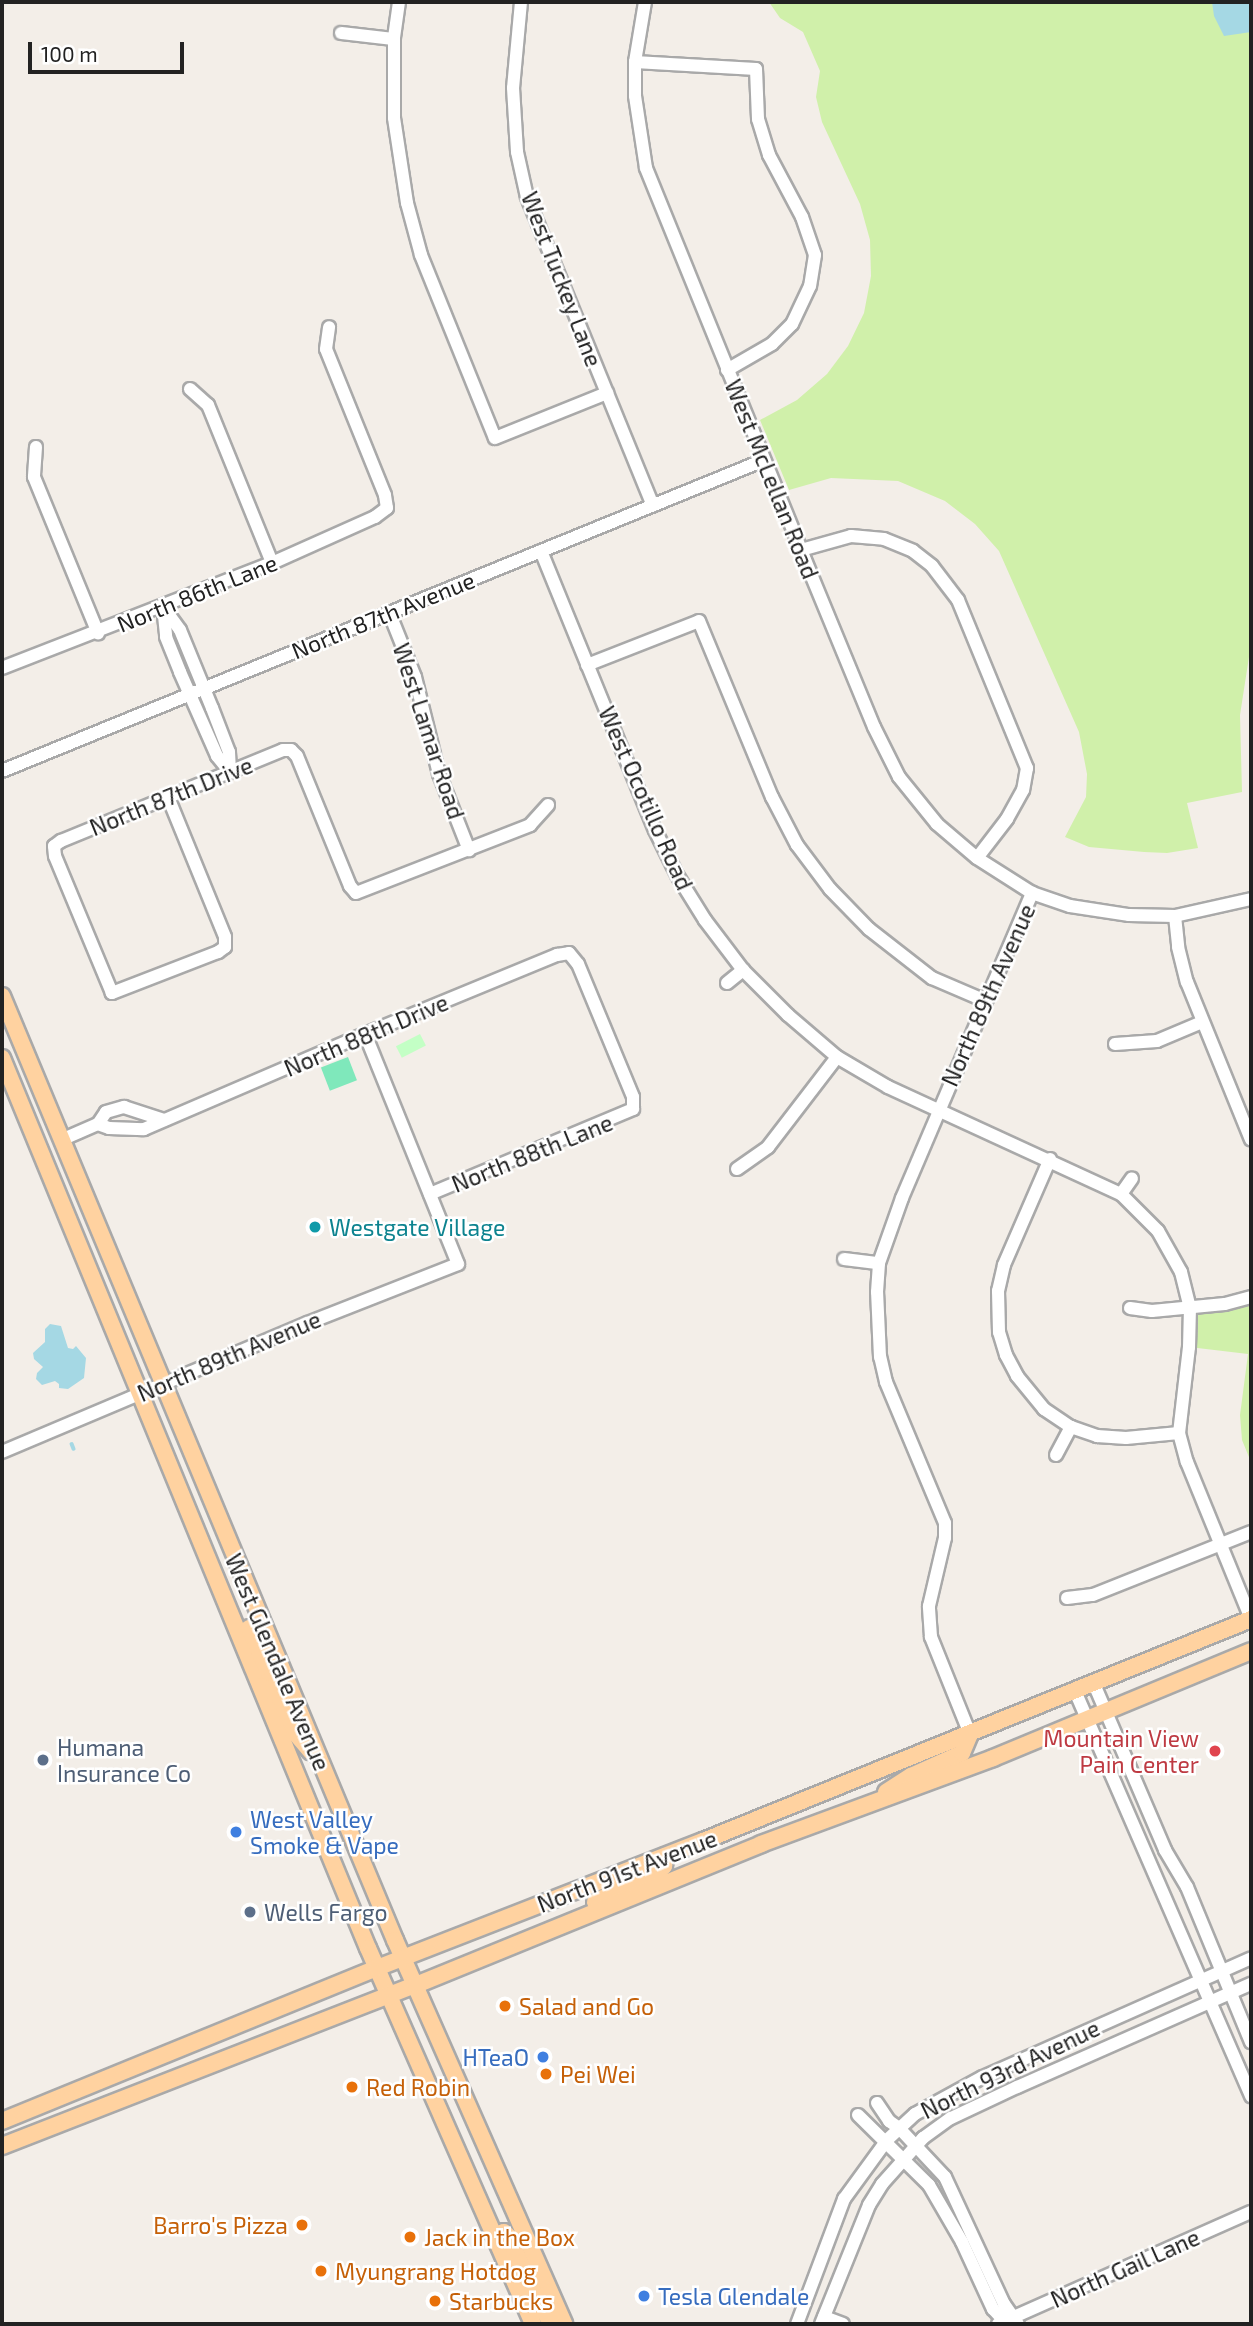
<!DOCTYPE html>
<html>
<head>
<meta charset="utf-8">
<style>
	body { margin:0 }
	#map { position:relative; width:1253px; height:2326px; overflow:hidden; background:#f3eee8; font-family:"Exo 2",sans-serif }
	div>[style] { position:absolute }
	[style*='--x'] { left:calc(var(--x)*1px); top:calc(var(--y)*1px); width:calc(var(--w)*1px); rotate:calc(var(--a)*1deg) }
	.grass>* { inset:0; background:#d0f0aa }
	.park>* { inset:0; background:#c3ffc5; transform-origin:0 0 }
	.pitch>* { inset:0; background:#7fe8bb; transform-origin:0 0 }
	.water>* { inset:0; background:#a5d8e4 }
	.stream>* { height:3.5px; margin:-1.75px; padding:0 1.75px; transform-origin:1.75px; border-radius:1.75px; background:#a5d8e4 }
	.roads { filter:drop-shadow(2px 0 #a9a9a9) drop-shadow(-2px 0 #a9a9a9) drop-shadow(0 2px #a9a9a9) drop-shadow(0 -2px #a9a9a9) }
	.minor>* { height:12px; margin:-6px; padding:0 6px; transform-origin:6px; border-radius:6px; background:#fff }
	.major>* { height:16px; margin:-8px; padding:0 8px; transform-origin:8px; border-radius:8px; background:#ffd2a0 }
	.dots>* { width:19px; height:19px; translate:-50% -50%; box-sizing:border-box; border:4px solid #fff; border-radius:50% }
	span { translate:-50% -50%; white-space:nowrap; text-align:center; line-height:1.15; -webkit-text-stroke:5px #fff; paint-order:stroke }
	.street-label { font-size:23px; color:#222 }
	.culture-label { font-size:23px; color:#0d838f }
	.left { translate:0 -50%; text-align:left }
	.health-label { font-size:23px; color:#be3a42 }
	.right { translate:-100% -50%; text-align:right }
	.service-label { font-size:23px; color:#4e5e75 }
	.shop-label { font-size:23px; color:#366cbe }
	.food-label { font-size:23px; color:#c56008 }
	.frame { position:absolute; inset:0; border:4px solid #222; pointer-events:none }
	.scale { position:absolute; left:28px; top:42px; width:156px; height:32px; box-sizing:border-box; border:4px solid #222; border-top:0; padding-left:9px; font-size:21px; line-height:24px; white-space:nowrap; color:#222; -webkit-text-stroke:5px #fff; paint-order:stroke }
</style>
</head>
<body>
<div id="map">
	<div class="grass">
		<i style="clip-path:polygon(769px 2px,1251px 2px,1251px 644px,1240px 715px,1242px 792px,1187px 803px,1198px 848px,1167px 853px,1144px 852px,1089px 847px,1065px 837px,1086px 797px,1087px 774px,1079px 732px,999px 551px,975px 524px,945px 501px,898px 481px,831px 478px,789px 490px,760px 420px,797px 400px,827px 374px,848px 346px,864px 313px,871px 276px,870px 240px,860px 204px,822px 122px,816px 97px,820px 71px,803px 32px,780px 18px)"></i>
		<i style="clip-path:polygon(1251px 1297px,1251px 1462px,1242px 1440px,1240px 1415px,1248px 1354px,1189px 1347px,1190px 1307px)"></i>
	</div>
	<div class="park">
		<i style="left:420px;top:1034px;width:13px;height:27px;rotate:63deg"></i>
	</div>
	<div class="pitch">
		<i style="left:348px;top:1057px;width:25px;height:29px;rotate:69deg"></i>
	</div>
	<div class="water">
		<i style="clip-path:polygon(1212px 2px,1251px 2px,1251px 32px,1224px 36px,1214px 16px)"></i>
		<i style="clip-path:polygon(50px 1324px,61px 1326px,68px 1348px,73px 1349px,76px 1346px,86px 1358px,84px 1378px,68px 1389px,59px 1388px,59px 1384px,55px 1381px,42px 1385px,36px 1379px,37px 1373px,43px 1367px,34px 1359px,33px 1353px,45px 1342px,45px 1329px)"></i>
	</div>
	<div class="stream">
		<i style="--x:72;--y:1444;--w:5;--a:68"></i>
	</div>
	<div class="roads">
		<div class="minor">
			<i style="--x:399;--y:2;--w:37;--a:98"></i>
			<i style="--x:394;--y:39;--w:79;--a:90"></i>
			<i style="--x:394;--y:118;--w:86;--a:81.3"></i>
			<i style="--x:407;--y:203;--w:54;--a:74.9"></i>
			<i style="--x:421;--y:255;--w:197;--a:68"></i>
			<i style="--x:495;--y:438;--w:121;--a:-21.9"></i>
			<i style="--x:521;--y:2;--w:86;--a:95.3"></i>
			<i style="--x:513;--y:88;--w:64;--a:86.4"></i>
			<i style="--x:517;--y:152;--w:46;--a:77.5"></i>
			<i style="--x:527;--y:197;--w:333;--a:67.8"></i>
			<i style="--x:645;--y:2;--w:61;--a:99.5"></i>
			<i style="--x:635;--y:62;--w:34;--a:90"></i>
			<i style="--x:635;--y:96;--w:73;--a:81.3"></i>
			<i style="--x:646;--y:168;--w:412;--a:67.9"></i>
			<i style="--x:801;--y:550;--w:191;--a:67.6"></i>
			<i style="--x:874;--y:727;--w:56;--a:63.4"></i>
			<i style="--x:899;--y:777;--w:60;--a:51"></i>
			<i style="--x:937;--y:824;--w:52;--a:40.4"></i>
			<i style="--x:977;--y:858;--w:65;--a:32.5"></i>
			<i style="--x:1032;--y:893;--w:40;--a:18.9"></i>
			<i style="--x:1070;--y:906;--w:60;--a:8.7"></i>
			<i style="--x:1129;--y:915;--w:46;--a:1.2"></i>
			<i style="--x:1175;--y:916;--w:78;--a:-12.6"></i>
			<i style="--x:341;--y:33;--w:53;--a:6.5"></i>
			<i style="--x:635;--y:62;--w:121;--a:3.3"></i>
			<i style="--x:756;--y:69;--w:50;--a:87.7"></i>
			<i style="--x:758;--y:119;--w:38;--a:73"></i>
			<i style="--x:769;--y:155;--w:70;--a:62"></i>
			<i style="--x:802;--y:217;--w:40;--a:71.1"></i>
			<i style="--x:815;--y:255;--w:31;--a:99"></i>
			<i style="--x:810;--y:286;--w:42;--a:115.3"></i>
			<i style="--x:792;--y:324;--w:28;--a:135"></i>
			<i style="--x:772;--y:344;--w:52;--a:150"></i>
			<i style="--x:190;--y:389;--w:24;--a:42"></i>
			<i style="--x:208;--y:405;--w:170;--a:67.9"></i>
			<i style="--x:36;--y:447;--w:30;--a:94"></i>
			<i style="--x:34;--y:477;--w:169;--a:67.7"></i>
			<i style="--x:801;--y:550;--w:52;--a:-15.6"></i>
			<i style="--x:851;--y:536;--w:33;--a:5"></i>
			<i style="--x:884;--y:539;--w:31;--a:22"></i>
			<i style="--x:913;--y:551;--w:24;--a:38"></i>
			<i style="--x:932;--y:566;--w:43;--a:52.6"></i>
			<i style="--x:958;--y:600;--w:182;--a:67.7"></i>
			<i style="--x:1027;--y:768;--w:22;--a:100"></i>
			<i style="--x:1023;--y:790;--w:33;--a:119"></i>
			<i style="--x:1007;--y:819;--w:49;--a:127.6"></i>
			<i style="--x:541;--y:551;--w:301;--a:67.8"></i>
			<i style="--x:655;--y:830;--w:50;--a:63.9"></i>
			<i style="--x:677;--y:875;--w:53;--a:58.1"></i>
			<i style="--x:705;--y:920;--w:63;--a:52.8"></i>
			<i style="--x:743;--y:970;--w:64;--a:45"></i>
			<i style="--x:788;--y:1015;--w:65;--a:40.6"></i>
			<i style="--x:837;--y:1057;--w:59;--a:30.5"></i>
			<i style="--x:888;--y:1087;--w:256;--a:24.7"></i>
			<i style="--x:1121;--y:1194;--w:52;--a:45"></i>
			<i style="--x:1158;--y:1231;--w:47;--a:60.7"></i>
			<i style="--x:1181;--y:1272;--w:36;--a:76"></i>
			<i style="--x:1190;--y:1307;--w:40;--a:91.4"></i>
			<i style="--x:1189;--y:1347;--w:87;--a:96.6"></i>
			<i style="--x:1179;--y:1433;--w:30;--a:75"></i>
			<i style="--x:1187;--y:1462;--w:170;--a:67.8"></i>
			<i style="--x:163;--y:606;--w:31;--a:84"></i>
			<i style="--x:166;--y:637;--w:38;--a:68"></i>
			<i style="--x:180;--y:672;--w:92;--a:66.2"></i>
			<i style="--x:217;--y:756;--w:21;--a:51"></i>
			<i style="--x:164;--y:608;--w:27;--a:54"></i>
			<i style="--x:180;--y:630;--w:84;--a:67.7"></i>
			<i style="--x:212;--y:708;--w:47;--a:68.9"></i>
			<i style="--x:229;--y:752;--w:19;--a:87"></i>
			<i style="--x:389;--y:612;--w:70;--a:68.2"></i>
			<i style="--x:415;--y:677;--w:100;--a:76.1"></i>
			<i style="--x:439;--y:774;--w:82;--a:68.5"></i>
			<i style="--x:587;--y:665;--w:120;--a:-21.4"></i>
			<i style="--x:699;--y:621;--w:191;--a:67.5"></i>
			<i style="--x:772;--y:797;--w:54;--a:62.5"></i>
			<i style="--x:797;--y:845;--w:55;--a:53.1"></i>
			<i style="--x:830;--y:889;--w:56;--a:45.7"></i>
			<i style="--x:869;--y:929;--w:80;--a:37.9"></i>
			<i style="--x:932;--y:978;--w:59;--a:23.1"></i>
			<i style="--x:2;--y:668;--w:290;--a:-21.3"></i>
			<i style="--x:272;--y:563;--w:113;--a:-24.1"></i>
			<i style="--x:375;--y:517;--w:15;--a:-37"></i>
			<i style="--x:387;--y:508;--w:13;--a:-99"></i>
			<i style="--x:385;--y:495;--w:157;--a:-112"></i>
			<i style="--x:326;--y:349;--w:22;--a:-82"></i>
			<i style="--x:2;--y:771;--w:823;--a:-22.2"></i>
			<i style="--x:168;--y:797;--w:151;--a:67.8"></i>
			<i style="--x:225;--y:937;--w:10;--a:90"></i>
			<i style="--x:225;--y:947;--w:9;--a:144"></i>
			<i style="--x:218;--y:952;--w:114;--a:158.9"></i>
			<i style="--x:112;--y:993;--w:148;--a:-112.6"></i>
			<i style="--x:55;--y:856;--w:10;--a:-96"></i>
			<i style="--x:54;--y:846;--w:9;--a:-36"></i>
			<i style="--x:61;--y:841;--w:240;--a:-22.3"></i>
			<i style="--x:283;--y:750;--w:8;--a:0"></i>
			<i style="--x:291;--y:750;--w:8;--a:45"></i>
			<i style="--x:297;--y:756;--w:140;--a:67.8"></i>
			<i style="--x:350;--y:886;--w:9;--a:49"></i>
			<i style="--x:356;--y:893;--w:187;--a:-21.3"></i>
			<i style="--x:530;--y:825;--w:27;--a:-48"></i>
			<i style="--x:1175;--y:916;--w:31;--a:84"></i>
			<i style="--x:1178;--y:947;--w:36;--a:76"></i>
			<i style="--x:1187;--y:982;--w:170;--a:67.9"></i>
			<i style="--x:727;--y:983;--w:21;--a:-39"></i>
			<i style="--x:1115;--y:1044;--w:42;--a:-4.1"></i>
			<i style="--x:1157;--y:1041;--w:49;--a:-22.9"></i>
			<i style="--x:98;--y:1124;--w:12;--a:20"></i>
			<i style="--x:109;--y:1128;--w:35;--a:2"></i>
			<i style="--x:144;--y:1129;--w:241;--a:-23.3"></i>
			<i style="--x:365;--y:1034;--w:208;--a:-22.4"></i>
			<i style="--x:557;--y:955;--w:12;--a:-9"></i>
			<i style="--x:569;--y:953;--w:14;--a:51"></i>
			<i style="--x:578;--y:964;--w:144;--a:67.5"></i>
			<i style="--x:633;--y:1097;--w:12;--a:90"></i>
			<i style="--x:633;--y:1109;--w:220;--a:157.3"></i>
			<i style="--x:61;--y:1140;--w:40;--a:-23.4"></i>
			<i style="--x:98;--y:1124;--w:14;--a:-56"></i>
			<i style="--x:106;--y:1112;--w:19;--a:-16"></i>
			<i style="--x:124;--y:1107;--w:42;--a:18"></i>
			<i style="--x:1050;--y:1159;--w:116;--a:113.5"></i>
			<i style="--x:1004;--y:1265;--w:27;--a:103"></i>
			<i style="--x:998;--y:1291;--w:41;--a:88.6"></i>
			<i style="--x:999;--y:1332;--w:24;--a:73"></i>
			<i style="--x:1006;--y:1355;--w:24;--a:62"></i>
			<i style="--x:1017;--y:1376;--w:43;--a:50.7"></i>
			<i style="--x:1044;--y:1409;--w:32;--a:34"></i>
			<i style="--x:1071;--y:1427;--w:28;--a:19"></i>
			<i style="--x:1097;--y:1436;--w:29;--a:4"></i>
			<i style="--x:1126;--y:1438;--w:53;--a:-5.4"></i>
			<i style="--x:737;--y:1169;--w:38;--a:-35"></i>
			<i style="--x:768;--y:1147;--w:113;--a:-52.5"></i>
			<i style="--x:1121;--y:1194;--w:19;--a:-55"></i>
			<i style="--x:844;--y:1259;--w:35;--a:7"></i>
			<i style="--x:1130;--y:1308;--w:22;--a:8"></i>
			<i style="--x:1152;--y:1311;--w:73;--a:-5.5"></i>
			<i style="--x:1225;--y:1304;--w:27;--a:-15"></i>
			<i style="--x:2;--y:1452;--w:332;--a:-22.9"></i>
			<i style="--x:308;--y:1323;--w:161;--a:-21.5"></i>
			<i style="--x:458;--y:1264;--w:248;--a:-112"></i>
			<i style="--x:1056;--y:1455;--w:32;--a:-62"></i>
			<i style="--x:1067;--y:1598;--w:26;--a:-7"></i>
			<i style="--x:1093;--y:1595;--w:170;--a:-21.7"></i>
			<i style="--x:1094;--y:1684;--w:181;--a:66.8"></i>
			<i style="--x:1165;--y:1850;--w:43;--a:59.3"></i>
			<i style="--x:1187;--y:1887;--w:168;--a:67.6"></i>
			<i style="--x:1075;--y:1691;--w:442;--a:66.5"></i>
			<i style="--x:970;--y:1734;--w:105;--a:-111.9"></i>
			<i style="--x:931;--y:1637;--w:31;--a:-94"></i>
			<i style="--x:929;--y:1606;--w:70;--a:-76.8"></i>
			<i style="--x:945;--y:1538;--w:15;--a:-90"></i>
			<i style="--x:945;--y:1523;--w:153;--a:-112.7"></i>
			<i style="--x:886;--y:1382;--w:26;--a:-103"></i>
			<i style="--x:880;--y:1357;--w:65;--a:-92.6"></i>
			<i style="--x:877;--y:1292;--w:29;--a:-86"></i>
			<i style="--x:879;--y:1263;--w:69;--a:-70.5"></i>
			<i style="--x:902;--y:1198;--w:332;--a:-66.9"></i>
			<i style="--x:877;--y:2103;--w:22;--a:56"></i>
			<i style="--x:889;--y:2121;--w:12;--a:35"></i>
			<i style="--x:899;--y:2128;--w:67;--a:46.8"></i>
			<i style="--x:945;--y:2177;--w:140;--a:65.1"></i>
			<i style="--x:1004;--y:2304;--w:24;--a:55"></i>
			<i style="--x:858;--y:2115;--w:100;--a:44.6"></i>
			<i style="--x:929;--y:2185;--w:66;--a:59.9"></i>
			<i style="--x:962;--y:2242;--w:74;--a:65.2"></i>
			<i style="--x:993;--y:2309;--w:21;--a:47"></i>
			<i style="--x:824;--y:2317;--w:20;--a:20"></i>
			<i style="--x:797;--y:2324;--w:134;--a:-69.4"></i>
			<i style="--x:844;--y:2199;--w:73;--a:-53.9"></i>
			<i style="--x:887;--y:2140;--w:38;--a:-43"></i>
			<i style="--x:915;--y:2114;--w:77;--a:-28.6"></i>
			<i style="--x:983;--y:2077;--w:293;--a:-23.9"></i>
			<i style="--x:821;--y:2324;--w:128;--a:-68"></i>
			<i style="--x:869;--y:2205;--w:25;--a:-58"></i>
			<i style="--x:882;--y:2184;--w:62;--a:-48.3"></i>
			<i style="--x:923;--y:2138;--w:34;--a:-36"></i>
			<i style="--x:951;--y:2118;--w:73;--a:-25.2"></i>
			<i style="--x:1017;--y:2087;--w:256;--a:-23.8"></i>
			<i style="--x:998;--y:2324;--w:277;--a:-23.9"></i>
		</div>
		<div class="major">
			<i style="--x:2;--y:996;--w:1023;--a:67.4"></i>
			<i style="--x:395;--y:1940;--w:420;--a:66.2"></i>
			<i style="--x:2;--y:1058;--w:962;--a:67.65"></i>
			<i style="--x:368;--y:1948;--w:411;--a:66.3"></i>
			<i style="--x:249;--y:1628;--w:55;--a:66.3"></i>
			<i style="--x:271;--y:1678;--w:6;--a:39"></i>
			<i style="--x:276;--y:1682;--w:10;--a:-11"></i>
			<i style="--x:261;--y:1686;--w:22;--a:30"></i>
			<i style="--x:280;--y:1697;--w:40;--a:66.6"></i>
			<i style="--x:296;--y:1734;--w:23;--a:50"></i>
			<i style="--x:886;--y:1792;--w:30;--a:-33"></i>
			<i style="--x:911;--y:1776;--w:56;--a:-24.3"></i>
			<i style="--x:962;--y:1753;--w:21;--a:-67"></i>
			<i style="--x:595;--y:1902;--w:72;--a:-26.2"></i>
			<i style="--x:660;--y:1870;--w:6;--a:-45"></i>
			<i style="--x:664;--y:1866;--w:10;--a:-84"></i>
			<i style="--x:2;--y:2121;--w:405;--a:-22.2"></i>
			<i style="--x:377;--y:1968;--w:350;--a:-21.3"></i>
			<i style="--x:703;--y:1841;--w:591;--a:-22.05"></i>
			<i style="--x:2;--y:2146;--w:444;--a:-21.3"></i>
			<i style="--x:416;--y:1985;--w:373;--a:-22.2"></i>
			<i style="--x:761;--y:1844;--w:247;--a:-20.3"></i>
			<i style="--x:993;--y:1758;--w:279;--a:-22.5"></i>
			<i style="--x:495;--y:2235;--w:9;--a:-18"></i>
			<i style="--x:504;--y:2232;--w:7;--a:45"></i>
			<i style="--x:509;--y:2237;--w:73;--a:65.9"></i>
			<i style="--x:539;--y:2304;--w:24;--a:57"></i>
		</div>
	</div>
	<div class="dots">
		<i style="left:315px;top:1227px;background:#0f9aa8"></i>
		<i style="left:1215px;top:1751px;background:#e0444e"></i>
		<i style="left:43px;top:1760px;background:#5c6f8a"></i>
		<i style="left:236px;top:1832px;background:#3f7fe0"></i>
		<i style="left:250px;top:1912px;background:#5c6f8a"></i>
		<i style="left:505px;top:2006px;background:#e8710a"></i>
		<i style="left:543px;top:2057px;background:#3f7fe0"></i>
		<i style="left:546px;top:2074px;background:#e8710a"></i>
		<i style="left:352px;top:2087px;background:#e8710a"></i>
		<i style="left:302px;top:2225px;background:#e8710a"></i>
		<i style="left:410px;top:2237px;background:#e8710a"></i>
		<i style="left:321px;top:2271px;background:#e8710a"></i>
		<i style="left:644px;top:2296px;background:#3f7fe0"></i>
		<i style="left:435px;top:2301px;background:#e8710a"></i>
	</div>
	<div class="street-label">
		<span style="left:562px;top:279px;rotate:69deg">West Tuckey Lane</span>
		<span style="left:772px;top:479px;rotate:68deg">West McLellan Road</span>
		<span style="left:197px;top:593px;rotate:-22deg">North 86th Lane</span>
		<span style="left:383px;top:615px;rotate:-22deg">North 87th Avenue</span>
		<span style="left:429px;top:731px;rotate:72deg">West Lamar Road</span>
		<span style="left:171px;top:796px;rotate:-22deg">North 87th Drive</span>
		<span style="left:646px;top:798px;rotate:66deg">West Ocotillo Road</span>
		<span style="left:988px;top:995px;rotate:-66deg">North 89th Avenue</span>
		<span style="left:366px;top:1035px;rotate:-23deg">North 88th Drive</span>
		<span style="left:532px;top:1153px;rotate:-22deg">North 88th Lane</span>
		<span style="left:229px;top:1356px;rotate:-23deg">North 89th Avenue</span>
		<span style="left:278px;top:1662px;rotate:67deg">West Glendale Avenue</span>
		<span style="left:627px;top:1871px;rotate:-21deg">North 91st Avenue</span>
		<span style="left:1010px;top:2069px;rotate:-26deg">North 93rd Avenue</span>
		<span style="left:1125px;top:2268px;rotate:-24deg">North Gail Lane</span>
	</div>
	<div class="culture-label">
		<span class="left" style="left:329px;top:1227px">Westgate Village</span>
	</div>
	<div class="health-label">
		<span class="right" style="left:1199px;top:1751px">Mountain View<br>Pain Center</span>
	</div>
	<div class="service-label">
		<span class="left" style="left:57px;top:1760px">Humana<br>Insurance Co</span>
		<span class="left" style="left:264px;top:1912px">Wells Fargo</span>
	</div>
	<div class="shop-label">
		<span class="left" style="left:250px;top:1832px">West Valley<br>Smoke &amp; Vape</span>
		<span class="right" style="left:529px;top:2057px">HTeaO</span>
		<span class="left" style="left:658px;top:2296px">Tesla Glendale</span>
	</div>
	<div class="food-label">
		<span class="left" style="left:519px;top:2006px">Salad and Go</span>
		<span class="left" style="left:560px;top:2074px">Pei Wei</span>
		<span class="left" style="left:366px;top:2087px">Red Robin</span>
		<span class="right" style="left:288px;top:2225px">Barro's Pizza</span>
		<span class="left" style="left:424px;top:2237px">Jack in the Box</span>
		<span class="left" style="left:335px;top:2271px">Myungrang Hotdog</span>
		<span class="left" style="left:449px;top:2301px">Starbucks</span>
	</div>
	<div class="frame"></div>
	<div class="scale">100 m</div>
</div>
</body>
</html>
